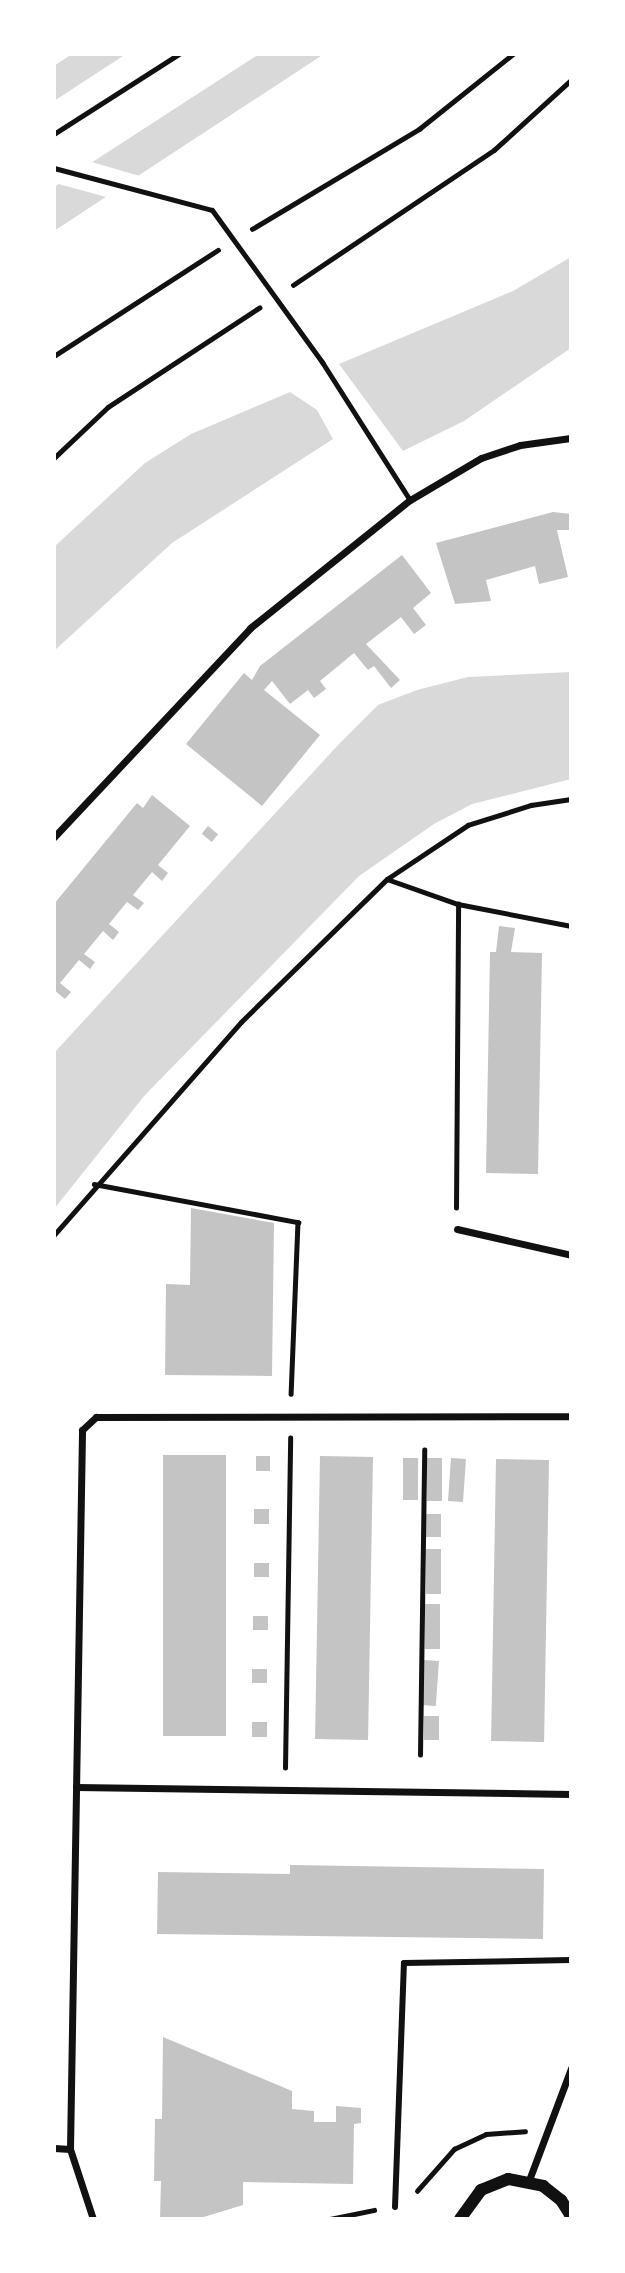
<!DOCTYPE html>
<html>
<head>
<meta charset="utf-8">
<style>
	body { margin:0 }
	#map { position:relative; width:625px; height:2273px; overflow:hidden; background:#fff; font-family:"Source Sans 3",sans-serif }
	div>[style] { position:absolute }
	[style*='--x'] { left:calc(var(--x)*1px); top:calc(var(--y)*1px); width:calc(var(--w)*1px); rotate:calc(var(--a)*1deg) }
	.water>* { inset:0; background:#d9d9d9 }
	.pier>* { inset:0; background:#fff }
	.building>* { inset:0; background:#c4c4c4; transform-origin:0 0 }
	.path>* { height:4.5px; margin:-2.25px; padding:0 2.25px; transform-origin:2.25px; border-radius:2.25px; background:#111 }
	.service>* { height:5px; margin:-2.5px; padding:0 2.5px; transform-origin:2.5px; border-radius:2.5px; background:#111 }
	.pedestrian>* { height:6px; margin:-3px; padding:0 3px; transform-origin:3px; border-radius:3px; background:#111 }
	.minor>* { height:7px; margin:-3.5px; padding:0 3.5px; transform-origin:3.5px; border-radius:3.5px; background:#111 }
	.tertiary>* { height:12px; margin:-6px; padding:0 6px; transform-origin:6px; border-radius:6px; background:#111 }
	span { translate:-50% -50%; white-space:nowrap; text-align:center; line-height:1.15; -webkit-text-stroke:7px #fff; paint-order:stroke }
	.frame { position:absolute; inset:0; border:56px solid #fff; pointer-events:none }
</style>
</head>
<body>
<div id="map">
	<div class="water">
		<i style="clip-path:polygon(72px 54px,126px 54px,54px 101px,54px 66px)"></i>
		<i style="clip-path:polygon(259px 54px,324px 54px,54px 231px,54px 187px)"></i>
		<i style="clip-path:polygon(571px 257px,571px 348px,464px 421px,403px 451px,339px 364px,513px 291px)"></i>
		<i style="clip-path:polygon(290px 392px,317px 410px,333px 439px,172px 543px,54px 651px,54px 547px,145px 463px,191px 434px)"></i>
		<i style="clip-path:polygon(571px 672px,571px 779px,472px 804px,434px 824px,359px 876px,145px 1095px,54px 1209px,54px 1053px,339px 744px,378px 705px,417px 690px,468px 677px)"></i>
	</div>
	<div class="pier">
		<i style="clip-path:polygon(88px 161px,143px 177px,110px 198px,55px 183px)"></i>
	</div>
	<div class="building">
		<i style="clip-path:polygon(553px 512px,571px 514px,571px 530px,557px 530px,568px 577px,539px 584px,535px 566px,486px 580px,491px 601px,455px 604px,436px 543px)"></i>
		<i style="clip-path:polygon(402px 555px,431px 593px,413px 608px,426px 625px,414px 634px,401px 617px,366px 644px,400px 680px,391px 688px,374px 666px,368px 670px,354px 653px,320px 681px,326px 689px,314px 698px,308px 690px,290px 704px,272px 681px,264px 690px,320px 735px,262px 806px,186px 744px,244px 673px,252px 680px,260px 666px)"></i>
		<i style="clip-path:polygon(152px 795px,190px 826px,158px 865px,168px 873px,162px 881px,152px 872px,133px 895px,144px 903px,138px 910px,127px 902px,109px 924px,119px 932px,113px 940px,103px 931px,84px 954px,95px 962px,90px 969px,79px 960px,60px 983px,71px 992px,65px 999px,54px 990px,54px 904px,137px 803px,143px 808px)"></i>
		<i style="left:208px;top:826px;width:13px;height:10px;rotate:39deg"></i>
		<i style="clip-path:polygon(499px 926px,515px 928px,511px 952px,542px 953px,538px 1174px,486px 1173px,490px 952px,496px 952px)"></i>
		<i style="clip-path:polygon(191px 1208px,274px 1223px,272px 1376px,165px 1375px,166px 1284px,190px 1285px)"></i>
		<i style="left:163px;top:1455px;width:63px;height:281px"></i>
		<i style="left:256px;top:1456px;width:14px;height:15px"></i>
		<i style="left:320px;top:1456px;width:53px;height:283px;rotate:1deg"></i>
		<i style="left:403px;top:1458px;width:15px;height:42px"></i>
		<i style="left:427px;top:1458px;width:15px;height:43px"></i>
		<i style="left:451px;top:1458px;width:15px;height:43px;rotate:4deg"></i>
		<i style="left:496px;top:1459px;width:53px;height:282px;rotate:1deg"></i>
		<i style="left:254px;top:1509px;width:15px;height:15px"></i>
		<i style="left:426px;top:1514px;width:15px;height:23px"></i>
		<i style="left:426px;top:1549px;width:15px;height:45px"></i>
		<i style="left:254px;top:1563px;width:15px;height:14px"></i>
		<i style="left:425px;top:1604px;width:15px;height:45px"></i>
		<i style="left:253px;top:1616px;width:15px;height:14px"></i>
		<i style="left:424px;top:1660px;width:15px;height:45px;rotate:4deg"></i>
		<i style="left:252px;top:1669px;width:15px;height:14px"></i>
		<i style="left:424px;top:1716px;width:15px;height:24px"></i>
		<i style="left:252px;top:1722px;width:15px;height:15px"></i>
		<i style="clip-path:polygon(290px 1865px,544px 1869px,543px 1939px,157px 1934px,158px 1872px,290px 1874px)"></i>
		<i style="clip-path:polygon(163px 2037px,292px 2091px,292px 2109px,314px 2111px,314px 2122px,336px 2122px,336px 2106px,361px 2108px,361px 2123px,354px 2124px,353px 2184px,243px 2182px,243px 2205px,197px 2219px,160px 2219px,161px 2181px,154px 2181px,155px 2119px,162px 2119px)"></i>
	</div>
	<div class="path">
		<i style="--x:54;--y:134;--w:148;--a:-32.6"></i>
		<i style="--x:252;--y:229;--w:195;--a:-30.9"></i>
		<i style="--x:419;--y:129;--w:120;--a:-38.6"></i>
		<i style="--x:293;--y:285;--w:242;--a:-33.9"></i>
		<i style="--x:494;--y:150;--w:104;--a:-42.3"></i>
		<i style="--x:54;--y:356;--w:195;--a:-32.9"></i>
		<i style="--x:54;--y:458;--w:74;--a:-43.4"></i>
		<i style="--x:108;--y:407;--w:181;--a:-33.3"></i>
		<i style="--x:387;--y:879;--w:75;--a:19.4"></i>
		<i style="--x:458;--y:904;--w:115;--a:11"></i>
		<i style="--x:94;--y:1184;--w:208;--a:10.6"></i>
		<i style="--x:298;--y:1222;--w:172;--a:92.3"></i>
		<i style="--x:456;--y:1208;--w:304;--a:-89.6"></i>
		<i style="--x:54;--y:1235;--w:283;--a:-48.7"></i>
		<i style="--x:241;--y:1022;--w:204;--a:-44.4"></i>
		<i style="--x:387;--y:879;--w:97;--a:-33.7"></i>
		<i style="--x:468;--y:825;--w:66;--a:-17.6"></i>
		<i style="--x:531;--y:805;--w:40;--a:-8.5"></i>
		<i style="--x:420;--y:1755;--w:305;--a:-89.2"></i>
		<i style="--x:285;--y:1768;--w:330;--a:-89.1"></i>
		<i style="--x:417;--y:2191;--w:56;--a:-48.6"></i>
		<i style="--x:454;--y:2149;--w:35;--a:-25"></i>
		<i style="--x:486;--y:2134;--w:39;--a:-4"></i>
		<i style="--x:330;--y:2219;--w:45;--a:-11.6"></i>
	</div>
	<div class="service">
		<i style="--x:54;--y:168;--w:163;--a:14.9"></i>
		<i style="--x:212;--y:210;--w:188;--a:54.1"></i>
		<i style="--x:322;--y:362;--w:164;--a:57.5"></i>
	</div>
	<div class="pedestrian">
		<i style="--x:395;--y:2207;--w:244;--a:-87.9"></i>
		<i style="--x:404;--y:1963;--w:167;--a:-1"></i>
	</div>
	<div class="minor">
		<i style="--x:54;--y:837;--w:287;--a:-46.8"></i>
		<i style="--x:250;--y:628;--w:205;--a:-38.7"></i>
		<i style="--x:410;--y:500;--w:82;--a:-30.6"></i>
		<i style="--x:481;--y:458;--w:41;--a:-18.4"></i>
		<i style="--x:520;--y:445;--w:51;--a:-7.8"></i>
		<i style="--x:457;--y:1229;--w:117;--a:12.8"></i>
		<i style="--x:76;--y:1787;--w:495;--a:0.8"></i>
		<i style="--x:54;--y:2148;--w:16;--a:4"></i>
		<i style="--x:529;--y:2180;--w:120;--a:-69.4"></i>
		<i style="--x:93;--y:2219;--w:74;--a:-108.2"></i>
		<i style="--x:70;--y:2149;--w:719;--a:-89.04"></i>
		<i style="--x:82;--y:1430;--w:19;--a:-43"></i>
		<i style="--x:96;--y:1417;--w:475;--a:-0.1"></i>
	</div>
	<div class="tertiary">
		<i style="--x:460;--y:2219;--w:36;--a:-54"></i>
		<i style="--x:481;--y:2190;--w:29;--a:-22"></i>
		<i style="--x:508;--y:2179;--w:36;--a:11"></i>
		<i style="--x:543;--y:2186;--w:23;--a:38"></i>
		<i style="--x:561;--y:2200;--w:19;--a:58"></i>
	</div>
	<div class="frame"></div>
</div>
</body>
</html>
